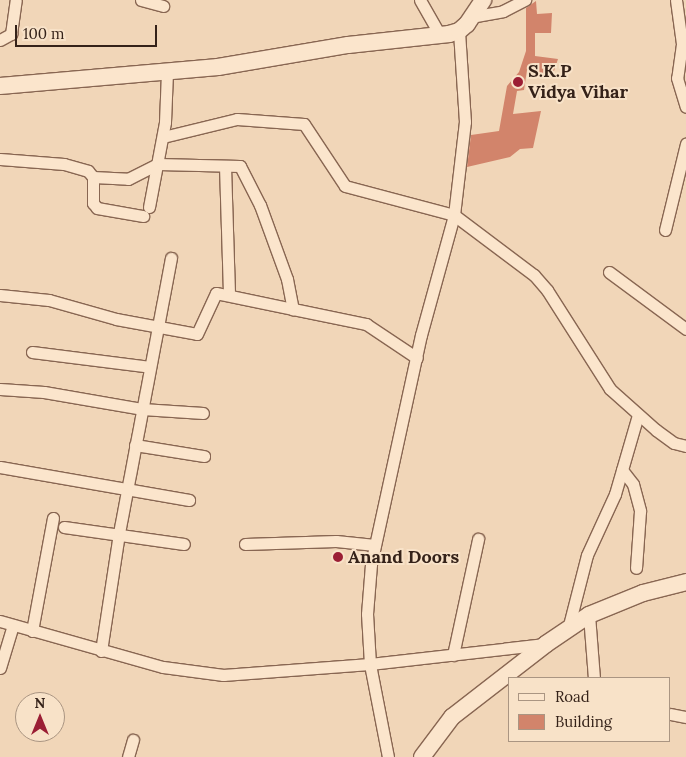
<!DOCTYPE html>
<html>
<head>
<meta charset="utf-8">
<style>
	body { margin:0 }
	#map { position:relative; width:686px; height:757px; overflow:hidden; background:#f1d6b8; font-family:Lora,serif }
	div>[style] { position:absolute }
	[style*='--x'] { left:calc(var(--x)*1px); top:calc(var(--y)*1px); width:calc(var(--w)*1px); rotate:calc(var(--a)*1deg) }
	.building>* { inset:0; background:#d2846b }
	.roads { filter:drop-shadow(1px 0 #886652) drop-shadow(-1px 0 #886652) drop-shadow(0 1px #886652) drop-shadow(0 -1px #886652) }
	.street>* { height:11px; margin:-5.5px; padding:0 5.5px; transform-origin:5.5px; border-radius:5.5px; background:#fbe5cc }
	.secondary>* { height:16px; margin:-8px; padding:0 8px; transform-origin:8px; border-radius:8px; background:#fbe5cc }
	.dots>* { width:14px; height:14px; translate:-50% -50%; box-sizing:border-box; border:2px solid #f8e2c8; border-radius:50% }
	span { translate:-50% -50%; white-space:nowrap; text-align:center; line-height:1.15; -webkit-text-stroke:4px #f8e2c8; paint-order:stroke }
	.poi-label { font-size:18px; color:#352219; font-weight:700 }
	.left { translate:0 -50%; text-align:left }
	.legend { position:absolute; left:508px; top:677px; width:162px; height:65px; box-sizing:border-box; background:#f8e2c8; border:1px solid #aa9582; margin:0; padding:6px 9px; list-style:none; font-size:15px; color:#352219 }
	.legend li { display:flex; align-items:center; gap:10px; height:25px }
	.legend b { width:25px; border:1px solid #aa9582 }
	.north { position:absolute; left:15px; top:692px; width:50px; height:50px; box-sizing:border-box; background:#f8e2c8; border:1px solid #aa9582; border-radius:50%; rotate:0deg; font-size:14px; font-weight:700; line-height:20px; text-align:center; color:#352219 }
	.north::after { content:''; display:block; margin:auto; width:18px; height:22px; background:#9b1e34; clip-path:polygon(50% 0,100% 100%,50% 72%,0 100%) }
	.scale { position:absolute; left:15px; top:25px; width:142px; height:22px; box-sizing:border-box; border:2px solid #352219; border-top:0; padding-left:6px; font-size:15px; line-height:18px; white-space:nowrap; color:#352219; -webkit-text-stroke:4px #f8e2c8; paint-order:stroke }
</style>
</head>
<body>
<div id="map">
	<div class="building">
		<i style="clip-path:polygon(536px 1px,537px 14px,552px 13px,551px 33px,535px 33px,535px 56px,558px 59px,552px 77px,527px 70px,524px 90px,517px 91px,513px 114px,541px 111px,533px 148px,520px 149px,510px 157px,467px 167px,471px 135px,499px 131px,507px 86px,519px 72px,526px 51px,526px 8px)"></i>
	</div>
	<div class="roads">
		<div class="street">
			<i style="--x:141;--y:0;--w:23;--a:15"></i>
			<i style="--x:420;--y:0;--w:40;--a:60.3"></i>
			<i style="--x:676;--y:0;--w:44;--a:82.2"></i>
			<i style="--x:682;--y:44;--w:34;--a:98"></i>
			<i style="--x:677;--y:78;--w:30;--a:73"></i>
			<i style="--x:476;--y:16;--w:27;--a:-10"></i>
			<i style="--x:503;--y:11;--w:25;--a:-27"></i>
			<i style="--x:0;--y:40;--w:13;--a:-29"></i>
			<i style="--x:11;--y:34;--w:34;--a:-82"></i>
			<i style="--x:163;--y:137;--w:76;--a:-13.7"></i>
			<i style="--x:237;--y:119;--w:67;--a:4.3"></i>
			<i style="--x:304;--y:124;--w:74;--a:56.5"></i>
			<i style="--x:345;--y:186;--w:113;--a:14.9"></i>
			<i style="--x:454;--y:215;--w:100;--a:36.9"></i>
			<i style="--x:534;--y:275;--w:20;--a:49"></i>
			<i style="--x:547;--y:290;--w:117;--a:57.5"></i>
			<i style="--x:610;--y:389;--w:62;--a:41.7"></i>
			<i style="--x:656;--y:430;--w:22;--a:36"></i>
			<i style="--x:674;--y:443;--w:12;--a:14"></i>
			<i style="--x:0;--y:159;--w:64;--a:4.5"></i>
			<i style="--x:64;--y:164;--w:25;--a:16"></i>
			<i style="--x:88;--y:171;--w:8;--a:50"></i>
			<i style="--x:93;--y:177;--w:26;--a:90"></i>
			<i style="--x:93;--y:203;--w:6;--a:51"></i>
			<i style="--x:97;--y:208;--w:47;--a:9.9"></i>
			<i style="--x:225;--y:166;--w:128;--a:88.2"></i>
			<i style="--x:93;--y:177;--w:35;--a:3"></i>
			<i style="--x:128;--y:179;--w:34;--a:-27"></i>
			<i style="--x:158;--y:164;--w:82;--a:1.4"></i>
			<i style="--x:240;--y:166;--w:44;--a:62.9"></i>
			<i style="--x:260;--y:205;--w:79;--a:70"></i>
			<i style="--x:287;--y:279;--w:31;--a:79"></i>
			<i style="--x:293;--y:309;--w:75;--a:11.6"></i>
			<i style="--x:366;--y:324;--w:61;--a:33.7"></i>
			<i style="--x:149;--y:207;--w:86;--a:-79.3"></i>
			<i style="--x:165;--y:122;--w:50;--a:-87.7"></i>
			<i style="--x:665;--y:230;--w:89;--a:-76.3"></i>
			<i style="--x:609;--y:272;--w:96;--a:36.5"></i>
			<i style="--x:0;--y:295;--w:49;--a:5.8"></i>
			<i style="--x:49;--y:300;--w:70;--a:15.8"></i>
			<i style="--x:116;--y:319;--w:82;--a:10.5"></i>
			<i style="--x:197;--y:334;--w:45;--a:-65.1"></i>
			<i style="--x:216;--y:293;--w:79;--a:11.7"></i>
			<i style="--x:32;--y:352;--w:119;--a:7.2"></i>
			<i style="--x:0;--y:389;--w:44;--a:3.9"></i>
			<i style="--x:44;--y:392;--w:99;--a:9.8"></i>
			<i style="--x:142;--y:409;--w:61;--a:3.8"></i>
			<i style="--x:135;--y:445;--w:70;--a:9.1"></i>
			<i style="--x:0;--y:467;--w:192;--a:9.9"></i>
			<i style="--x:622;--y:470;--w:18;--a:52"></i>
			<i style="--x:633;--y:484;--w:28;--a:75"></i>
			<i style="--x:640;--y:511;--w:57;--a:94"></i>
			<i style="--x:64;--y:527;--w:121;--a:8.1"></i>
			<i style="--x:245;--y:544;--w:91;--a:-1.9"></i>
			<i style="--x:336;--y:541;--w:39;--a:6"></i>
			<i style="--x:589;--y:615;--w:63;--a:85.5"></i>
			<i style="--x:0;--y:621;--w:169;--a:15.8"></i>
			<i style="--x:163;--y:667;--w:61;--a:7.6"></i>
			<i style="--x:223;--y:675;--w:147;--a:-4.3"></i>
			<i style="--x:370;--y:664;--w:176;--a:-6.5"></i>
			<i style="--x:568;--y:629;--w:76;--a:-75.6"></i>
			<i style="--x:587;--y:555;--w:67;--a:-65.3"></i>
			<i style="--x:615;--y:494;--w:82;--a:-73.8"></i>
			<i style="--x:32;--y:631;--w:115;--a:-79.5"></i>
			<i style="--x:101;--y:651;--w:119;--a:-81.3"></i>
			<i style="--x:119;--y:533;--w:280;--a:-79.3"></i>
			<i style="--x:453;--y:655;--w:119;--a:-77.8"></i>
			<i style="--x:0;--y:668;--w:45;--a:-73.2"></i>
			<i style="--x:670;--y:714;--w:16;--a:11"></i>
			<i style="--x:128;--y:757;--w:18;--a:-74"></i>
			<i style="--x:388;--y:757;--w:95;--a:-101"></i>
			<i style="--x:370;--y:664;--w:50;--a:-93.4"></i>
			<i style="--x:367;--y:614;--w:50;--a:-85.4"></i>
			<i style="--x:371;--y:564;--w:234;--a:-77.7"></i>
			<i style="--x:421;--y:335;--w:124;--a:-74.6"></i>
			<i style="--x:454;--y:215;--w:94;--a:-83.3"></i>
			<i style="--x:465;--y:122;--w:91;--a:-93.8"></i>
		</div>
		<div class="secondary">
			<i style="--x:0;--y:86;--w:219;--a:-5"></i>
			<i style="--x:218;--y:67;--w:132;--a:-9.6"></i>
			<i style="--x:348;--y:45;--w:102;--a:-6.2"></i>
			<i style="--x:449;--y:34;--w:10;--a:-17"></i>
			<i style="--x:459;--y:31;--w:11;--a:-41"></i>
			<i style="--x:467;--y:24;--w:29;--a:-56"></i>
			<i style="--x:422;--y:757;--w:50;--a:-53.1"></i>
			<i style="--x:452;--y:717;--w:119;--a:-37.8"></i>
			<i style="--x:546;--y:644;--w:52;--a:-34"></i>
			<i style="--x:589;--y:615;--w:58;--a:-22.2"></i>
			<i style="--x:643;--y:593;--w:44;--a:-14.3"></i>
		</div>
	</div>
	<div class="dots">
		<i style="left:518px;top:82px;background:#9b1e34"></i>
		<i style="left:338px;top:557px;background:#9b1e34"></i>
	</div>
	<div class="poi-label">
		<span class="left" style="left:528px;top:82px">S.K.P<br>Vidya Vihar</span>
		<span class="left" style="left:348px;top:557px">Anand Doors</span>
	</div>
	<ul class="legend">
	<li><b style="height:6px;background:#fbe5cc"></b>Road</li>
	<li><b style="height:14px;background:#d2846b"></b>Building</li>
	</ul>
	<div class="north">N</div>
	<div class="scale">100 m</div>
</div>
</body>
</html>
